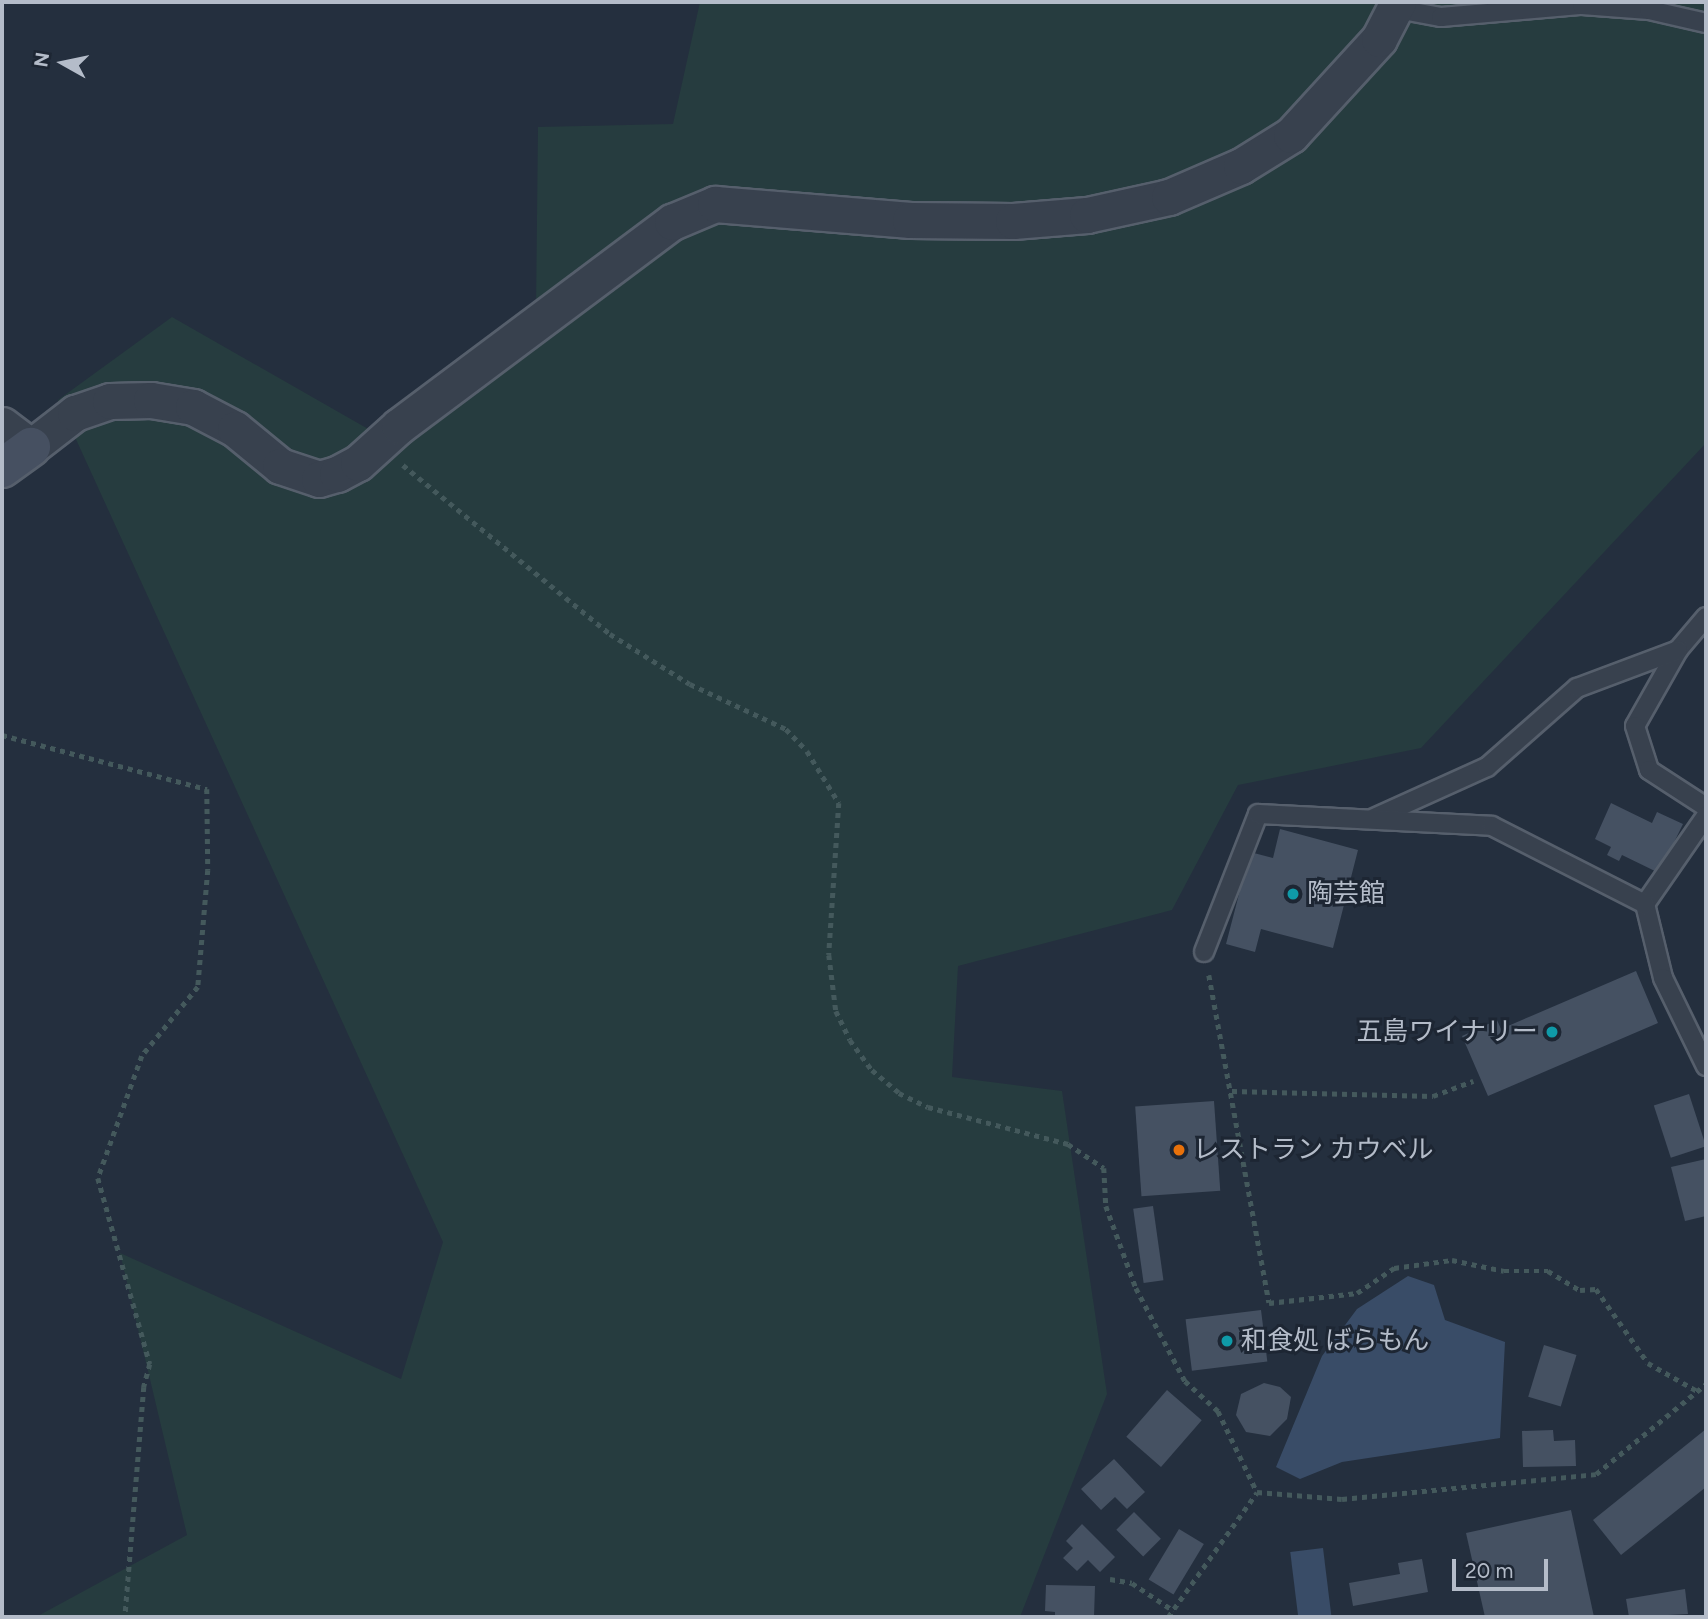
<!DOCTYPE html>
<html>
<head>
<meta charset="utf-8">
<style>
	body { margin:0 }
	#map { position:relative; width:1708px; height:1619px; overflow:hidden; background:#242f3e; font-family:Figtree,"Noto Sans JP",sans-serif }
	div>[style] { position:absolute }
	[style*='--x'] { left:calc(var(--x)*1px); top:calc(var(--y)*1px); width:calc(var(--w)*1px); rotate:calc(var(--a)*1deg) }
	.green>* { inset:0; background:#263c3f }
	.water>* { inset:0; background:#394c67; transform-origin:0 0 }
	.building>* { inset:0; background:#455162; transform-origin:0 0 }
	.path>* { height:4.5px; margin-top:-2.25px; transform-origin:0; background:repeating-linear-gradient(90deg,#44595c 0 5px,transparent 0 10px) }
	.roads { filter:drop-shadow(2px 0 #565f6c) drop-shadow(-2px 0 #565f6c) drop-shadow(0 2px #565f6c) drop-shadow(0 -2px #565f6c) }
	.lane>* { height:18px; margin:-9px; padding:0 9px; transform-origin:9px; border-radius:9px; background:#38414e }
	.street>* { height:35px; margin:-17.5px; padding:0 17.5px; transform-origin:17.5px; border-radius:17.5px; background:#38414e }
	.secondary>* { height:38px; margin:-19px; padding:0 19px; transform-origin:19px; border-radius:19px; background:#465061 }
	.dots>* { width:19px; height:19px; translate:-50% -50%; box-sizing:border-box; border:4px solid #1d2633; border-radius:50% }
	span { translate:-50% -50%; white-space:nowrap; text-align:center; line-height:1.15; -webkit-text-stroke:6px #1d2633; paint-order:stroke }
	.poi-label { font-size:26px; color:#b4bcc9 }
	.left { translate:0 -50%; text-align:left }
	.right { translate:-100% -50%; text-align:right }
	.frame { position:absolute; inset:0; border:4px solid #b4bcc9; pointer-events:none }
	.north { position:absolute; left:28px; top:28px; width:70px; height:70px; -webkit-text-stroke:5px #1d2633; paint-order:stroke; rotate:279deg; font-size:19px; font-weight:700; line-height:28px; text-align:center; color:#b4bcc9 }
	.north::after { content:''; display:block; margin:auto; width:24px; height:32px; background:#b4bcc9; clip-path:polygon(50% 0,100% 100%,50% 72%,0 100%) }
	.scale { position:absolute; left:1452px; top:1559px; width:96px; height:32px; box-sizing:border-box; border:4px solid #b4bcc9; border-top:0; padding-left:9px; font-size:21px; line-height:24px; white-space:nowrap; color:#b4bcc9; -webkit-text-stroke:5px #1d2633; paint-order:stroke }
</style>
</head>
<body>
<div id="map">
	<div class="green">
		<i style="clip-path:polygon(700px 2px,1706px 2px,1706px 443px,1421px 748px,1238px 785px,1172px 910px,958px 966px,952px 1077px,1062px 1091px,1107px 1394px,1020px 1617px,36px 1617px,187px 1535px,120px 1253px,401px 1379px,443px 1242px,58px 400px,172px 317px,370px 430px,536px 309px,538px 127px,673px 124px)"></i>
	</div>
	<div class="water">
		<i style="clip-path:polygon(1408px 1276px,1434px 1285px,1445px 1320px,1505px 1342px,1500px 1438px,1342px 1462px,1300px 1479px,1276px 1467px,1322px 1356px,1357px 1309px)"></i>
		<i style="left:1323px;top:1548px;width:68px;height:33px;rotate:83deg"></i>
	</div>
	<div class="building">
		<i style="clip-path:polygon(1611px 803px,1652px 823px,1657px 812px,1683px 824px,1659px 873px,1622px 855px,1619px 861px,1607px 855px,1611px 847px,1595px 839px)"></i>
		<i style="clip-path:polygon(1280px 829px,1358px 850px,1333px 948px,1261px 929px,1255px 952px,1226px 944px,1250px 852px,1273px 858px)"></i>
		<i style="clip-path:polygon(1636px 971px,1658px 1023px,1488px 1096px,1462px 1036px,1497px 1020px,1501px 1029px)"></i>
		<i style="left:1689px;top:1094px;width:55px;height:37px;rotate:72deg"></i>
		<i style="left:1214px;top:1101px;width:90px;height:79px;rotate:86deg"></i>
		<i style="clip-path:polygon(1706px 1159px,1706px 1216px,1685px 1221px,1671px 1167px)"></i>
		<i style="left:1153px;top:1206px;width:75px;height:20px;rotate:82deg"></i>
		<i style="left:1261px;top:1310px;width:52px;height:76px;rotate:83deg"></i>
		<i style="left:1544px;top:1345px;width:34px;height:54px;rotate:17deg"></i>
		<i style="clip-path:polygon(1264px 1383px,1280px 1387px,1291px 1397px,1287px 1419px,1270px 1436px,1246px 1432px,1236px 1415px,1241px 1394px)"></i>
		<i style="left:1167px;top:1390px;width:46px;height:62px;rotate:41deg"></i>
		<i style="clip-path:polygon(1706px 1429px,1706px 1487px,1621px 1555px,1593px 1520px)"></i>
		<i style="clip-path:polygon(1553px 1430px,1554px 1441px,1575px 1440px,1576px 1466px,1523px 1467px,1522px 1431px)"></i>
		<i style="clip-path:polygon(1114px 1459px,1145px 1492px,1127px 1509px,1115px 1497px,1101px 1510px,1081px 1489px)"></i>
		<i style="clip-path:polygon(1571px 1510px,1594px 1617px,1485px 1617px,1466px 1533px)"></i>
		<i style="left:1134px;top:1512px;width:38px;height:25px;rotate:45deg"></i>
		<i style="clip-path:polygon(1082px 1524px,1115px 1557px,1100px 1572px,1088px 1560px,1077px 1571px,1063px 1558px,1073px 1548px,1066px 1541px)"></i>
		<i style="left:1179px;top:1529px;width:29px;height:59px;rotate:31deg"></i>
		<i style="clip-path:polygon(1422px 1559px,1428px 1592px,1353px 1606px,1349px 1583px,1400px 1574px,1398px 1563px)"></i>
		<i style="clip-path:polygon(1046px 1585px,1095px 1586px,1094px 1617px,1055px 1617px,1055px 1612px,1045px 1611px)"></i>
		<i style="clip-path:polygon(1685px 1589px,1688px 1614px,1629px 1617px,1626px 1599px)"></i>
	</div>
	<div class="path">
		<i style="--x:403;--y:465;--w:267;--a:39.2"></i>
		<i style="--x:610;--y:634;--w:94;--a:32"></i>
		<i style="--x:690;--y:684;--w:106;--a:25.1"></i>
		<i style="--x:786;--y:729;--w:30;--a:46"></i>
		<i style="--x:807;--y:751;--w:61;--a:58.4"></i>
		<i style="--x:839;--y:803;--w:152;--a:93.8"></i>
		<i style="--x:829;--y:955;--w:56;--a:82.9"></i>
		<i style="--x:836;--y:1011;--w:32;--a:64"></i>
		<i style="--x:850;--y:1040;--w:37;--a:54"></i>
		<i style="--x:872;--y:1070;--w:35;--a:40"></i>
		<i style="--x:899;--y:1093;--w:32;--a:26"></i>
		<i style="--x:928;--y:1107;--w:145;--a:14.8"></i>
		<i style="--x:1068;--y:1144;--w:43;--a:33.7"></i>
		<i style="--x:1104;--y:1168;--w:38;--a:87"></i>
		<i style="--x:1106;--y:1206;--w:87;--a:69.9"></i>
		<i style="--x:1136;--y:1288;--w:105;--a:62.2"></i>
		<i style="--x:1185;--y:1381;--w:45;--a:42.3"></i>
		<i style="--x:1218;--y:1411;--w:90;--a:64.3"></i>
		<i style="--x:1257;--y:1492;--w:85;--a:4.7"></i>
		<i style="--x:1342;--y:1499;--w:255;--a:-5.6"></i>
		<i style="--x:1596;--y:1474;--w:142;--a:-39.3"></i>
		<i style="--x:2;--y:735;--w:212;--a:14.8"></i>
		<i style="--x:207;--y:789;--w:81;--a:89.3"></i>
		<i style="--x:208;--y:870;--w:117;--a:94.9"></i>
		<i style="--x:198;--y:987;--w:89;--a:129.1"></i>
		<i style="--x:142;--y:1056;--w:130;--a:109.8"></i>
		<i style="--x:98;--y:1178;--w:193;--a:74.4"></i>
		<i style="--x:150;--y:1364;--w:24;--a:105"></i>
		<i style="--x:144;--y:1387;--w:231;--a:94.7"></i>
		<i style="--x:1209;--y:975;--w:333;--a:79.6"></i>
		<i style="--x:1269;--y:1303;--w:89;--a:-6.5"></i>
		<i style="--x:1357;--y:1293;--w:45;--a:-34"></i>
		<i style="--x:1394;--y:1268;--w:59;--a:-7.9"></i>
		<i style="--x:1452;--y:1260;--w:53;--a:11.9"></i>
		<i style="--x:1504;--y:1271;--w:44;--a:0"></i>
		<i style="--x:1548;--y:1271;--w:37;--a:31"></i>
		<i style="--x:1580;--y:1290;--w:16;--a:-4"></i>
		<i style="--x:1596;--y:1289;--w:90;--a:54.9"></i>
		<i style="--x:1648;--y:1363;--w:59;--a:29.6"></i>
		<i style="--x:1232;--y:1091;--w:201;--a:1.4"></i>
		<i style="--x:1433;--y:1096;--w:43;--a:-20.6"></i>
		<i style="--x:1110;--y:1579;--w:22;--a:10"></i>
		<i style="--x:1132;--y:1583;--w:50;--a:33.7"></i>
		<i style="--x:1168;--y:1617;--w:153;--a:-54.5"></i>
	</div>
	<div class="roads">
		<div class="lane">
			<i style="--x:1397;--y:9;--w:45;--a:10.3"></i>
			<i style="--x:1441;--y:17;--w:142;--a:-4.9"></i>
			<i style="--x:1582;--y:5;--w:67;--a:4.3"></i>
			<i style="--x:1649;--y:10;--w:58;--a:12.8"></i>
			<i style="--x:1706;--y:617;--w:43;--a:130.3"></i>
			<i style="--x:1678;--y:650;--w:87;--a:119.5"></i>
			<i style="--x:1635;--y:726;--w:46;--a:72.3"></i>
			<i style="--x:1649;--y:770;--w:68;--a:33"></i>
			<i style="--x:1706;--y:816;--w:107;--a:124.7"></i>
			<i style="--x:1645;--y:904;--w:76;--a:76.3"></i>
			<i style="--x:1663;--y:978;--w:98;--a:64"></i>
			<i style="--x:1374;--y:818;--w:124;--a:-24.3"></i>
			<i style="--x:1487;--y:767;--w:120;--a:-41.3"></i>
			<i style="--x:1577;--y:688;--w:108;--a:-20.6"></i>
			<i style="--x:1204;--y:952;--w:148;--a:-68.6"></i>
			<i style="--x:1258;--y:814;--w:234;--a:2.9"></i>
			<i style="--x:1492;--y:826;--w:172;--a:27"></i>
		</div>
		<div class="street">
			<i style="--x:2;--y:425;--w:36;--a:37"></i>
			<i style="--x:31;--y:447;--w:56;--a:-37.7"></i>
			<i style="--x:75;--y:413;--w:37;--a:-19"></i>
			<i style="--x:110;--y:401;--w:41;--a:-1.4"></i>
			<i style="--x:151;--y:400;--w:43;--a:9.5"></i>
			<i style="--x:193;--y:407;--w:47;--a:27.6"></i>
			<i style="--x:235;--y:429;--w:58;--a:39.4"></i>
			<i style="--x:280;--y:466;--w:41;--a:18.4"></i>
			<i style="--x:319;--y:479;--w:19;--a:-16"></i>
			<i style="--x:337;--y:474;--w:24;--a:-28"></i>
			<i style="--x:358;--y:463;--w:55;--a:-42.1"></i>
			<i style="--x:399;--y:426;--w:341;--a:-36.8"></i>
			<i style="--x:672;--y:222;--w:47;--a:-22.7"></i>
			<i style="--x:715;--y:204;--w:196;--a:4.7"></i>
			<i style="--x:910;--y:220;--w:103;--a:0.6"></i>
			<i style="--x:1013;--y:221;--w:74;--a:-4.6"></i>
			<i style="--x:1087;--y:215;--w:84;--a:-12.4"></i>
			<i style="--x:1169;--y:197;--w:78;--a:-23.3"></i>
			<i style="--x:1241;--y:166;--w:59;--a:-31.8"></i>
			<i style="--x:1291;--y:135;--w:130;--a:-47.5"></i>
			<i style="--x:1379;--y:39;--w:42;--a:-62.8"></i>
		</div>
		<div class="secondary">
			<i style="--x:2;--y:468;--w:36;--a:-36"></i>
		</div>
	</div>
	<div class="dots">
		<i style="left:1293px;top:894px;background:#0f9aa8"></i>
		<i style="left:1552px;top:1032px;background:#0f9aa8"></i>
		<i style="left:1179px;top:1150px;background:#e8710a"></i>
		<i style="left:1227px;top:1341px;background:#0f9aa8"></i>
	</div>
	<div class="poi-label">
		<span class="left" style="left:1307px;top:894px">陶芸館</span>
		<span class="right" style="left:1538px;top:1032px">五島ワイナリー</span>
		<span class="left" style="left:1193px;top:1150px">レストラン カウベル</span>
		<span class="left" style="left:1241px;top:1341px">和食処 ばらもん</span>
	</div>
	<div class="frame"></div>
	<div class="north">N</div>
	<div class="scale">20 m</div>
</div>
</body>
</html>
